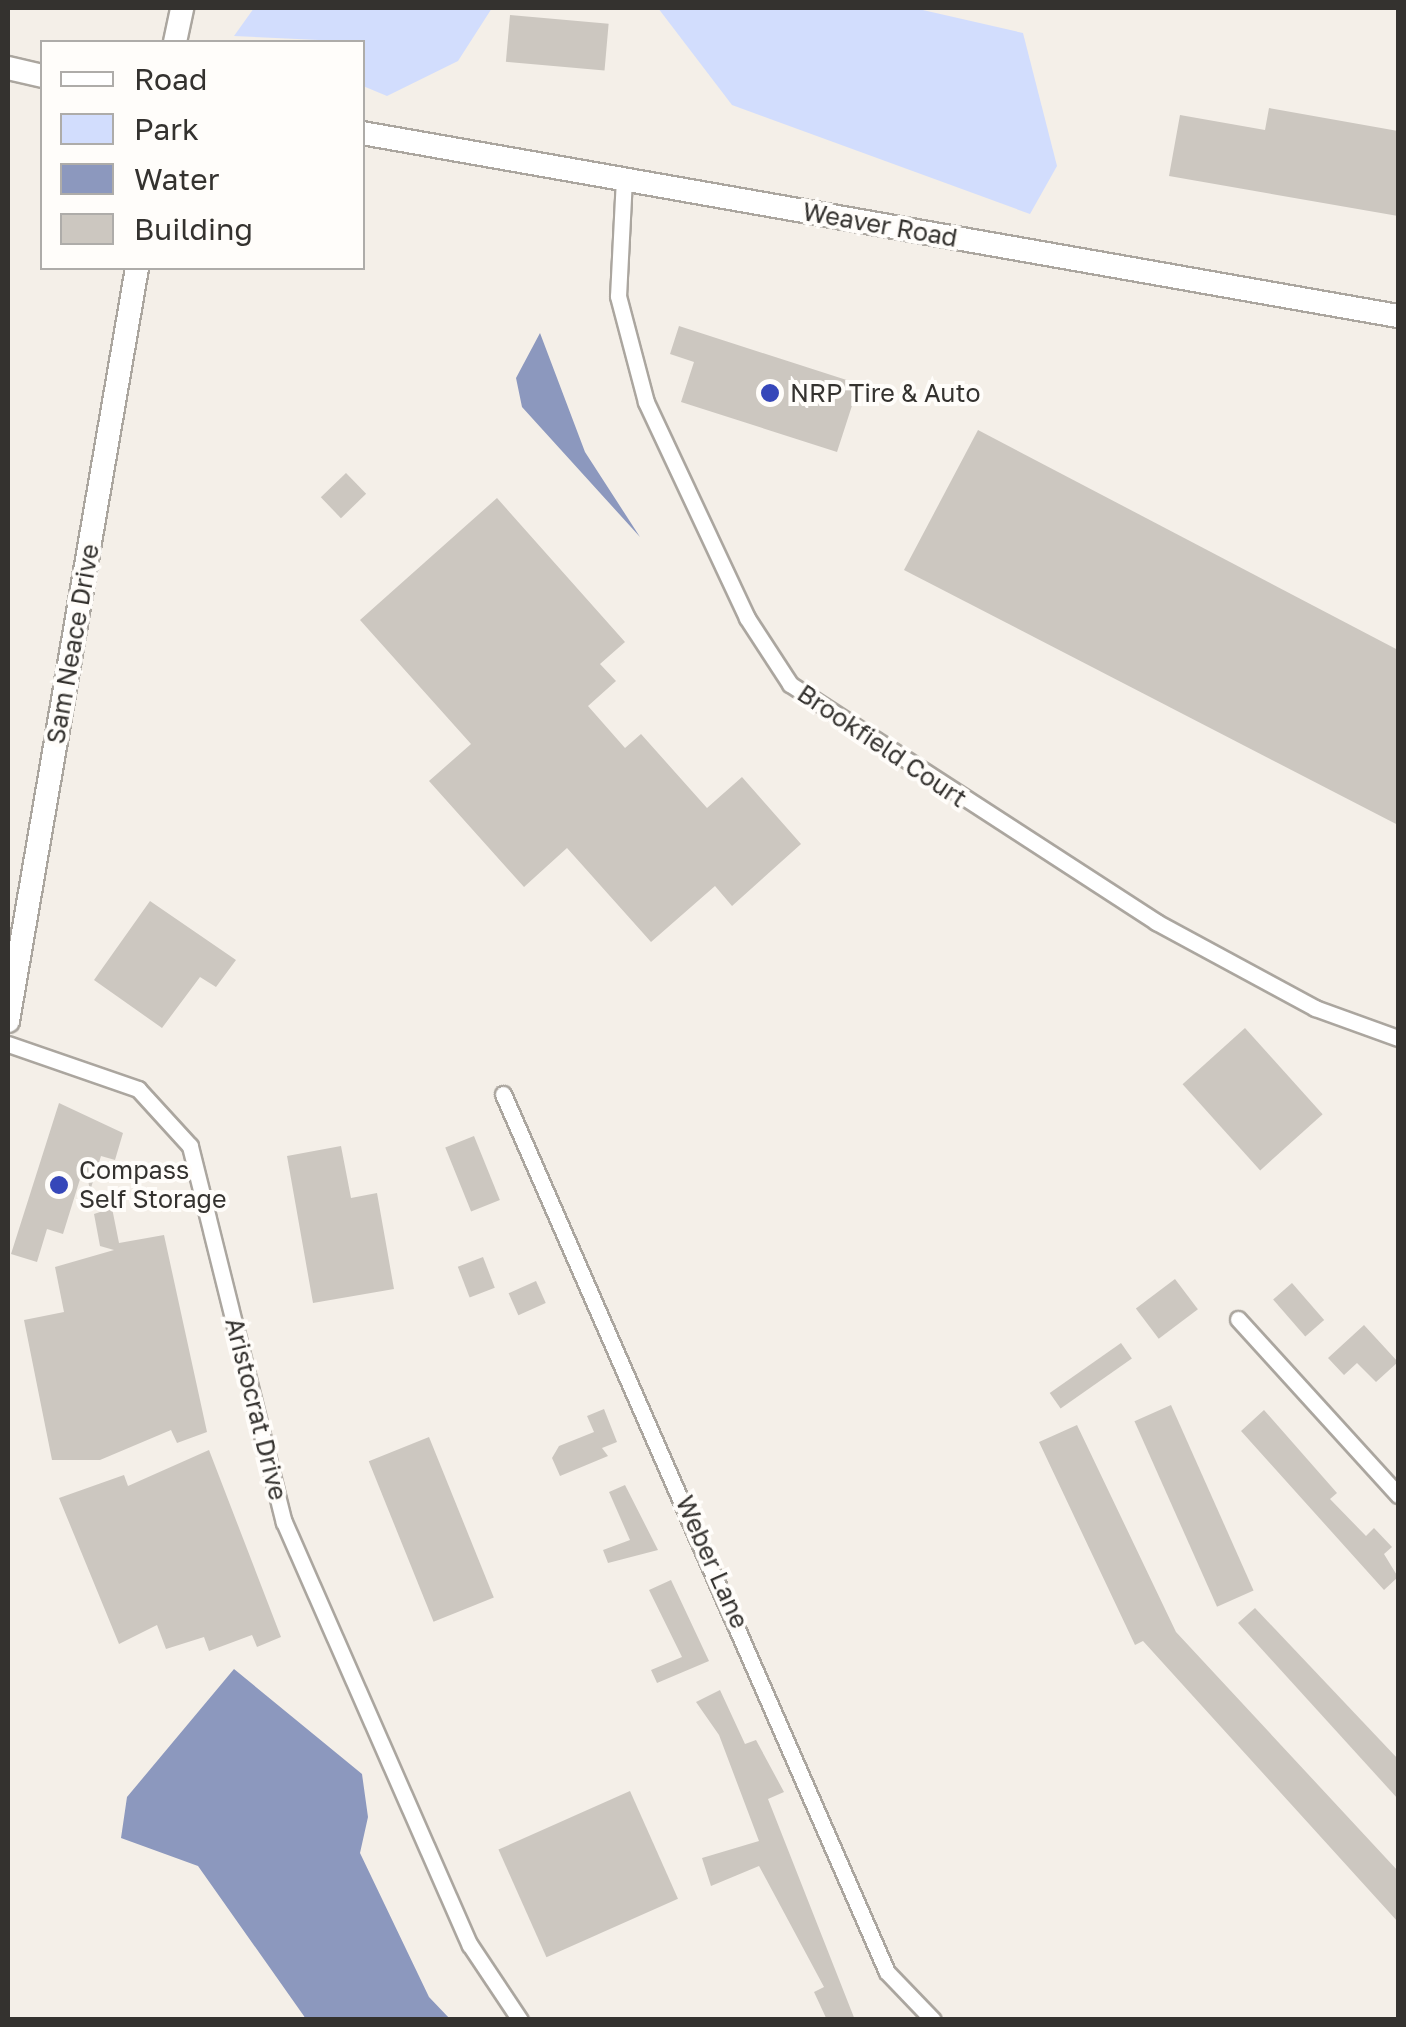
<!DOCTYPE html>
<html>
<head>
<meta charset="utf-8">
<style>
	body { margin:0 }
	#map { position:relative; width:1406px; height:2027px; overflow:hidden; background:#f4efe8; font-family:"Golos Text",sans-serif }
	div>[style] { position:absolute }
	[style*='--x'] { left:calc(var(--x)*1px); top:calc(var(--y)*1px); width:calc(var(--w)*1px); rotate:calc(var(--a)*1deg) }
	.green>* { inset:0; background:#d2ddfd }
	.water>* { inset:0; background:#8c98be }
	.building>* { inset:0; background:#ccc7c0; transform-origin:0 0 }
	.roads { filter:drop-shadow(2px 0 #aba69f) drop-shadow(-2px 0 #aba69f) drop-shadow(0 2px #aba69f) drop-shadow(0 -2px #aba69f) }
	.street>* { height:15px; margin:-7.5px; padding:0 7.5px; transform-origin:7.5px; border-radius:7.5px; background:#fff }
	.secondary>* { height:22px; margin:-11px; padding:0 11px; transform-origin:11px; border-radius:11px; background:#fff }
	.dots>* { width:28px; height:28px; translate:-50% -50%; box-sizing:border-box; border:5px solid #fffdfa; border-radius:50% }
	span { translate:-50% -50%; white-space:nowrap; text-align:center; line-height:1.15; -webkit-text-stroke:8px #fffdfa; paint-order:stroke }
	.street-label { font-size:25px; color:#34322f }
	.poi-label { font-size:25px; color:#34322f }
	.left { translate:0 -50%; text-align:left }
	.frame { position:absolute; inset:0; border:10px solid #34322f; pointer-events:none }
	.legend { position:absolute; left:40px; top:40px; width:325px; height:230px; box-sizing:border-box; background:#fffdfa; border:2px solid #aeaca9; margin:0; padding:12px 18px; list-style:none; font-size:30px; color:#34322f }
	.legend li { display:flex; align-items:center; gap:20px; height:50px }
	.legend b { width:50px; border:2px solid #aeaca9 }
</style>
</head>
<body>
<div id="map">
	<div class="green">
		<i style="clip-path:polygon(254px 8px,492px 8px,458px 61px,387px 96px,363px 86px,362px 42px,234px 36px)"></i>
		<i style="clip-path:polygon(658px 8px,914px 8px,1023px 33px,1057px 166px,1030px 214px,732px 105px)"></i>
	</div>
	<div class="water">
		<i style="clip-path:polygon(540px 333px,585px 452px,640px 537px,522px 407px,516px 378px)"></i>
		<i style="clip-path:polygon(234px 1669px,362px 1774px,368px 1817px,360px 1853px,429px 1997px,450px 2019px,306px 2019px,198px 1866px,121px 1838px,127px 1797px)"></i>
	</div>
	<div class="building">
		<i style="left:510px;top:15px;width:99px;height:47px;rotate:5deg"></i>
		<i style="clip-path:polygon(1269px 108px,1398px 131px,1398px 216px,1169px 176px,1180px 115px,1265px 130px)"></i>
		<i style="clip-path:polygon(679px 326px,859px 384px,837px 452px,681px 402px,694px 362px,670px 354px)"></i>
		<i style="clip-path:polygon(978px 430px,1398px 650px,1398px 825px,904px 570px)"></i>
		<i style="left:346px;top:473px;width:29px;height:35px;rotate:46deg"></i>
		<i style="clip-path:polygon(497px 498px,625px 642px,600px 664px,616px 681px,588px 706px,625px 748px,641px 734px,707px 808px,742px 777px,801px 844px,732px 906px,715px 886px,651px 942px,567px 848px,524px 887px,429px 781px,471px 744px,360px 620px)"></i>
		<i style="clip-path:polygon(150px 901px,236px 960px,216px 987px,200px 977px,162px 1028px,94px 980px)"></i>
		<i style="left:1245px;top:1028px;width:116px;height:84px;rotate:48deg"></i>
		<i style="clip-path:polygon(59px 1103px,123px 1133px,115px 1160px,101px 1156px,90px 1191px,85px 1163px,63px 1234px,47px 1229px,37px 1262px,11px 1254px)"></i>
		<i style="left:474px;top:1136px;width:69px;height:31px;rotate:68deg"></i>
		<i style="clip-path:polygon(341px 1146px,351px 1198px,377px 1193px,394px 1289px,313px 1303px,287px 1156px)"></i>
		<i style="clip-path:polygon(112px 1208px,119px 1243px,164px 1235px,207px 1432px,177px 1443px,171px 1430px,100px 1460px,52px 1460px,24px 1320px,64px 1312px,55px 1267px,114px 1250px,100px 1246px,94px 1214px)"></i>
		<i style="left:483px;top:1257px;width:33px;height:27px;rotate:69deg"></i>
		<i style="left:1175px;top:1279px;width:38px;height:49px;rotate:53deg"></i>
		<i style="left:536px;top:1281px;width:24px;height:30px;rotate:66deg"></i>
		<i style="left:1292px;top:1283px;width:49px;height:25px;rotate:49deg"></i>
		<i style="clip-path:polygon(1364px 1325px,1398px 1362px,1376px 1382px,1357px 1363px,1344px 1375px,1328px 1358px)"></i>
		<i style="left:1121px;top:1343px;width:19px;height:87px;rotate:55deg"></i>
		<i style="left:1171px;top:1405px;width:203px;height:40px;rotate:66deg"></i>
		<i style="clip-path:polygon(604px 1409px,617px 1442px,602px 1448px,608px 1456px,560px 1476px,552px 1458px,559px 1446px,594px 1432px,587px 1416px)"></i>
		<i style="clip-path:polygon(1264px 1410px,1337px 1493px,1330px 1499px,1366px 1536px,1374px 1528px,1392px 1547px,1384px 1554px,1398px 1577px,1384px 1590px,1241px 1431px)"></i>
		<i style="clip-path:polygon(1077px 1425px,1176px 1632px,1398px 1871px,1398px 1922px,1143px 1641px,1135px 1645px,1039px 1442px)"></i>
		<i style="left:429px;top:1437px;width:173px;height:65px;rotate:68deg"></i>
		<i style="clip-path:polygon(209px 1450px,281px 1637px,257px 1647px,252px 1635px,209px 1651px,204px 1637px,166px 1649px,157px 1625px,119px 1644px,59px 1498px,124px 1475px,128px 1486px)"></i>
		<i style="clip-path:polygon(625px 1485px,658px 1550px,608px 1563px,603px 1550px,630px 1540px,609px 1492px)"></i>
		<i style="clip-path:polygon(671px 1580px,709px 1661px,657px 1683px,651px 1670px,682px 1657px,649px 1590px)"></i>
		<i style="clip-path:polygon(1255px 1608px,1398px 1759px,1398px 1799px,1238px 1623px)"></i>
		<i style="clip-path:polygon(720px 1690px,745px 1744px,756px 1740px,784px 1792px,768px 1799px,855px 2020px,827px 2020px,814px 1992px,824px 1987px,759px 1866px,711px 1886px,702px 1858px,759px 1841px,719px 1735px,696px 1702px)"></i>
		<i style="left:630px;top:1791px;width:118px;height:144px;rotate:66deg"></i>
	</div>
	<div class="roads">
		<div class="street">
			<i style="--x:624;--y:178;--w:118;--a:92.9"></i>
			<i style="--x:618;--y:296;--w:110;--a:75.2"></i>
			<i style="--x:646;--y:402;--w:238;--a:64.9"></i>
			<i style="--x:747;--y:618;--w:79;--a:56.9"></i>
			<i style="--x:790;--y:684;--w:437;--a:33"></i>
			<i style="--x:1156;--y:922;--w:181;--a:28.4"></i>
			<i style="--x:1315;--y:1008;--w:88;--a:19.9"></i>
			<i style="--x:8;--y:1044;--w:138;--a:19.1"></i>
			<i style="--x:138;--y:1089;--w:77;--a:47.6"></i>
			<i style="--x:190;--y:1146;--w:388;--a:76"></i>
			<i style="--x:284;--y:1522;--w:462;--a:66.3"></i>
			<i style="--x:470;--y:1945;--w:90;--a:56.3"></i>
			<i style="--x:503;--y:1094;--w:958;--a:66.38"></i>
			<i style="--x:887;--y:1972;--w:66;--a:46.2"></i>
			<i style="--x:1238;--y:1319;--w:238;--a:47.7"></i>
		</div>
		<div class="secondary">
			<i style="--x:175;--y:42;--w:35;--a:-78"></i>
			<i style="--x:8;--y:68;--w:35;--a:13"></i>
			<i style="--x:362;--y:133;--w:1052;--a:10.02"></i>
			<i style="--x:8;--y:1021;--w:764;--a:-80.28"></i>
		</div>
	</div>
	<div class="dots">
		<i style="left:770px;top:393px;background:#3647b9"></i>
		<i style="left:59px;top:1185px;background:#3647b9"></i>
	</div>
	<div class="street-label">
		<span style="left:880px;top:225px;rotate:10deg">Weaver Road</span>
		<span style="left:73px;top:644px;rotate:-80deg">Sam Neace Drive</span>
		<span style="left:882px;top:746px;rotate:34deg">Brookfield Court</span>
		<span style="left:256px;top:1409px;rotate:76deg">Aristocrat Drive</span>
		<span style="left:712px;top:1562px;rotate:66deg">Weber Lane</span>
	</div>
	<div class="poi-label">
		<span class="left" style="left:790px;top:393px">NRP Tire &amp; Auto</span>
		<span class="left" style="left:79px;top:1185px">Compass<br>Self Storage</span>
	</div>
	<div class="frame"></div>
	<ul class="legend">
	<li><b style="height:12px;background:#fff"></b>Road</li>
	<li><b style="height:28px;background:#d2ddfd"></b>Park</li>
	<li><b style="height:28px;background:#8c98be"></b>Water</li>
	<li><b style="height:28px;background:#ccc7c0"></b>Building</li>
	</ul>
</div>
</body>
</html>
